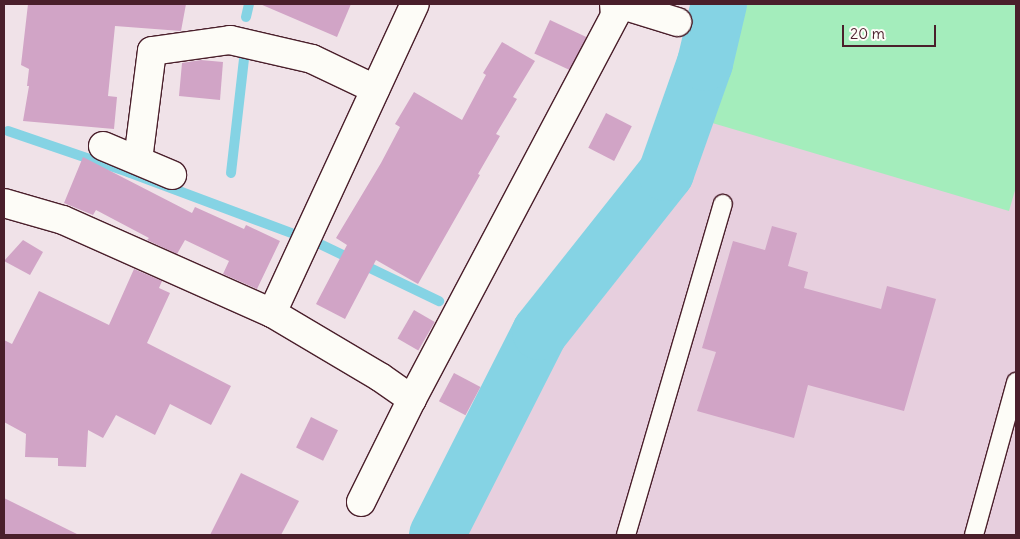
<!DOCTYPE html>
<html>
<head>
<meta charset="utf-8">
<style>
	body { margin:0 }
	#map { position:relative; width:1020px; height:539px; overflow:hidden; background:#f0e2e8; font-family:Delius,sans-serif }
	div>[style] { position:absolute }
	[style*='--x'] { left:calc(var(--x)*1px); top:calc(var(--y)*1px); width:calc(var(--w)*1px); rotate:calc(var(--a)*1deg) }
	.built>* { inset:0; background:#e7cfde }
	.green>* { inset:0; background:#a4edbc }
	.stream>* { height:10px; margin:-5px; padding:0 5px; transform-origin:5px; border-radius:5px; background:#85d3e4 }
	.river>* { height:56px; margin:-28px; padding:0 28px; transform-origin:28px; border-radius:28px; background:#85d3e4 }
	.building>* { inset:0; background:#d1a4c6; transform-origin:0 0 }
	.roads { filter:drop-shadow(1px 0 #4a1f2b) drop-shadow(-1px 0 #4a1f2b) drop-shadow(0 1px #4a1f2b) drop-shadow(0 -1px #4a1f2b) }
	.lane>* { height:18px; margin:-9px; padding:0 9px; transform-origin:9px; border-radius:9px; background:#fdfcf7 }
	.street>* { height:28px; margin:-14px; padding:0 14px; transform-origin:14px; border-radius:14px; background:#fdfcf7 }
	span { translate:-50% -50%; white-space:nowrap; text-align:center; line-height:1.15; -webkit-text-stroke:4px #fdfcf7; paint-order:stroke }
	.frame { position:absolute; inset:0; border:5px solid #4a1f2b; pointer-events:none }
	.scale { position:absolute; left:842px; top:25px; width:94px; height:22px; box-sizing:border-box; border:2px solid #4a1f2b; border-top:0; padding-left:6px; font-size:15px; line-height:18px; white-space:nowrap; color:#4a1f2b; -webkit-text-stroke:4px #fdfcf7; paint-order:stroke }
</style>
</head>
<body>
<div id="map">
	<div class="built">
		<i style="clip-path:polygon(746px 4px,1016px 4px,1016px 535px,451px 535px,523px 399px,600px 299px,696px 156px)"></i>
	</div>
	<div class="green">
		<i style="clip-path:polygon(747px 4px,1016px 4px,1016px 187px,1009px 211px,709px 122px)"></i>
	</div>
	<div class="stream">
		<i style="--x:246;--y:17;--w:13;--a:-77"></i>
		<i style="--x:8;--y:131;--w:127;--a:18.9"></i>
		<i style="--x:128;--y:172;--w:174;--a:20.5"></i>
		<i style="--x:231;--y:173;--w:115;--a:-83.5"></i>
		<i style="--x:322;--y:245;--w:130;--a:25.6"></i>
	</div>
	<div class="river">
		<i style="--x:437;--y:535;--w:228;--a:-63.1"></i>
		<i style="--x:540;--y:332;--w:203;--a:-51.6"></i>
		<i style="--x:666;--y:173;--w:117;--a:-70.5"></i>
		<i style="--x:705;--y:63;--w:61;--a:-76.7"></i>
	</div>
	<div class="building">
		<i style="clip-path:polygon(28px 4px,186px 4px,181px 31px,115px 26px,108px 96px,117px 97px,114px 129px,23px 121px,29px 86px,27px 86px,29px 69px,21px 65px)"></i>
		<i style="clip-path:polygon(260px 4px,351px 4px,337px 37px)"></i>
		<i style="left:550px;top:20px;width:40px;height:37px;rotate:25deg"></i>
		<i style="clip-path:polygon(502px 42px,535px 61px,513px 97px,517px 99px,496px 134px,500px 136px,478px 174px,480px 175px,418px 284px,376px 260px,345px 319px,316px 304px,347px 245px,336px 238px,381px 163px,400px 127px,395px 124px,414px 92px,462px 120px,486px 75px,483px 73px)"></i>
		<i style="clip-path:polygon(201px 60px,223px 62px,220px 100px,179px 96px,182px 63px)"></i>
		<i style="left:606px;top:113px;width:29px;height:39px;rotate:27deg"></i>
		<i style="clip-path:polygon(83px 157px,192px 213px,195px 207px,244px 229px,246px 225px,280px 241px,257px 289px,223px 274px,229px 261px,185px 240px,177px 254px,147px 240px,149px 238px,96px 210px,93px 215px,64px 203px)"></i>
		<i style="clip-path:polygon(772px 226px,797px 233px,788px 266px,808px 272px,804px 288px,881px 309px,887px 286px,936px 299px,904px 411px,808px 385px,794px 438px,697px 411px,716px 352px,702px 348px,733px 241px,765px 250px)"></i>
		<i style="clip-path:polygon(23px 240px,43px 252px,30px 275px,4px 261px)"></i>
		<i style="clip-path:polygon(134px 269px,162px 281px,159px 288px,170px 293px,147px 343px,231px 386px,211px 425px,170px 404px,155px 435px,116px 415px,103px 438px,88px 430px,86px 467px,58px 466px,58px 458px,25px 457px,26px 434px,4px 422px,4px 340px,12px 344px,39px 291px,109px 325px)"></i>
		<i style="left:414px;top:310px;width:24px;height:33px;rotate:30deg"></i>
		<i style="left:454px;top:373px;width:30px;height:32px;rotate:28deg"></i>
		<i style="left:311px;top:417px;width:30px;height:34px;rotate:26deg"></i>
		<i style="clip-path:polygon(241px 473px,299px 501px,281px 535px,210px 535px)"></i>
		<i style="clip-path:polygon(4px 498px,79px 535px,4px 535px)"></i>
	</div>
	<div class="roads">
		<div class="lane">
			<i style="--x:626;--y:535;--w:345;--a:-73.7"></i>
			<i style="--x:974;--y:535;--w:159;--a:-74.6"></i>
		</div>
		<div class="street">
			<i style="--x:619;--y:4;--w:61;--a:17.2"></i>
			<i style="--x:103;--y:146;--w:75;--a:22.8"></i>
			<i style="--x:138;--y:160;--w:110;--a:-82.7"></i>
			<i style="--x:152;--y:51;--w:79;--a:-8"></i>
			<i style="--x:230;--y:40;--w:84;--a:13"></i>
			<i style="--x:312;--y:59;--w:70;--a:25.5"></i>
			<i style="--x:4;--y:203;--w:61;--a:16.1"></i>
			<i style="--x:63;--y:220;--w:229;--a:24"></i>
			<i style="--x:272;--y:313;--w:126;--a:30.7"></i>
			<i style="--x:380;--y:377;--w:39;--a:35"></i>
			<i style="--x:272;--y:313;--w:340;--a:-65.2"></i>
			<i style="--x:361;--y:502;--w:115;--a:-63.7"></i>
			<i style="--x:412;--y:399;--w:434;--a:-62.1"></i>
			<i style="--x:615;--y:15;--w:11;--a:-95"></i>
		</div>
	</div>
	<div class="frame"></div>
	<div class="scale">20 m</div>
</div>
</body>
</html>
